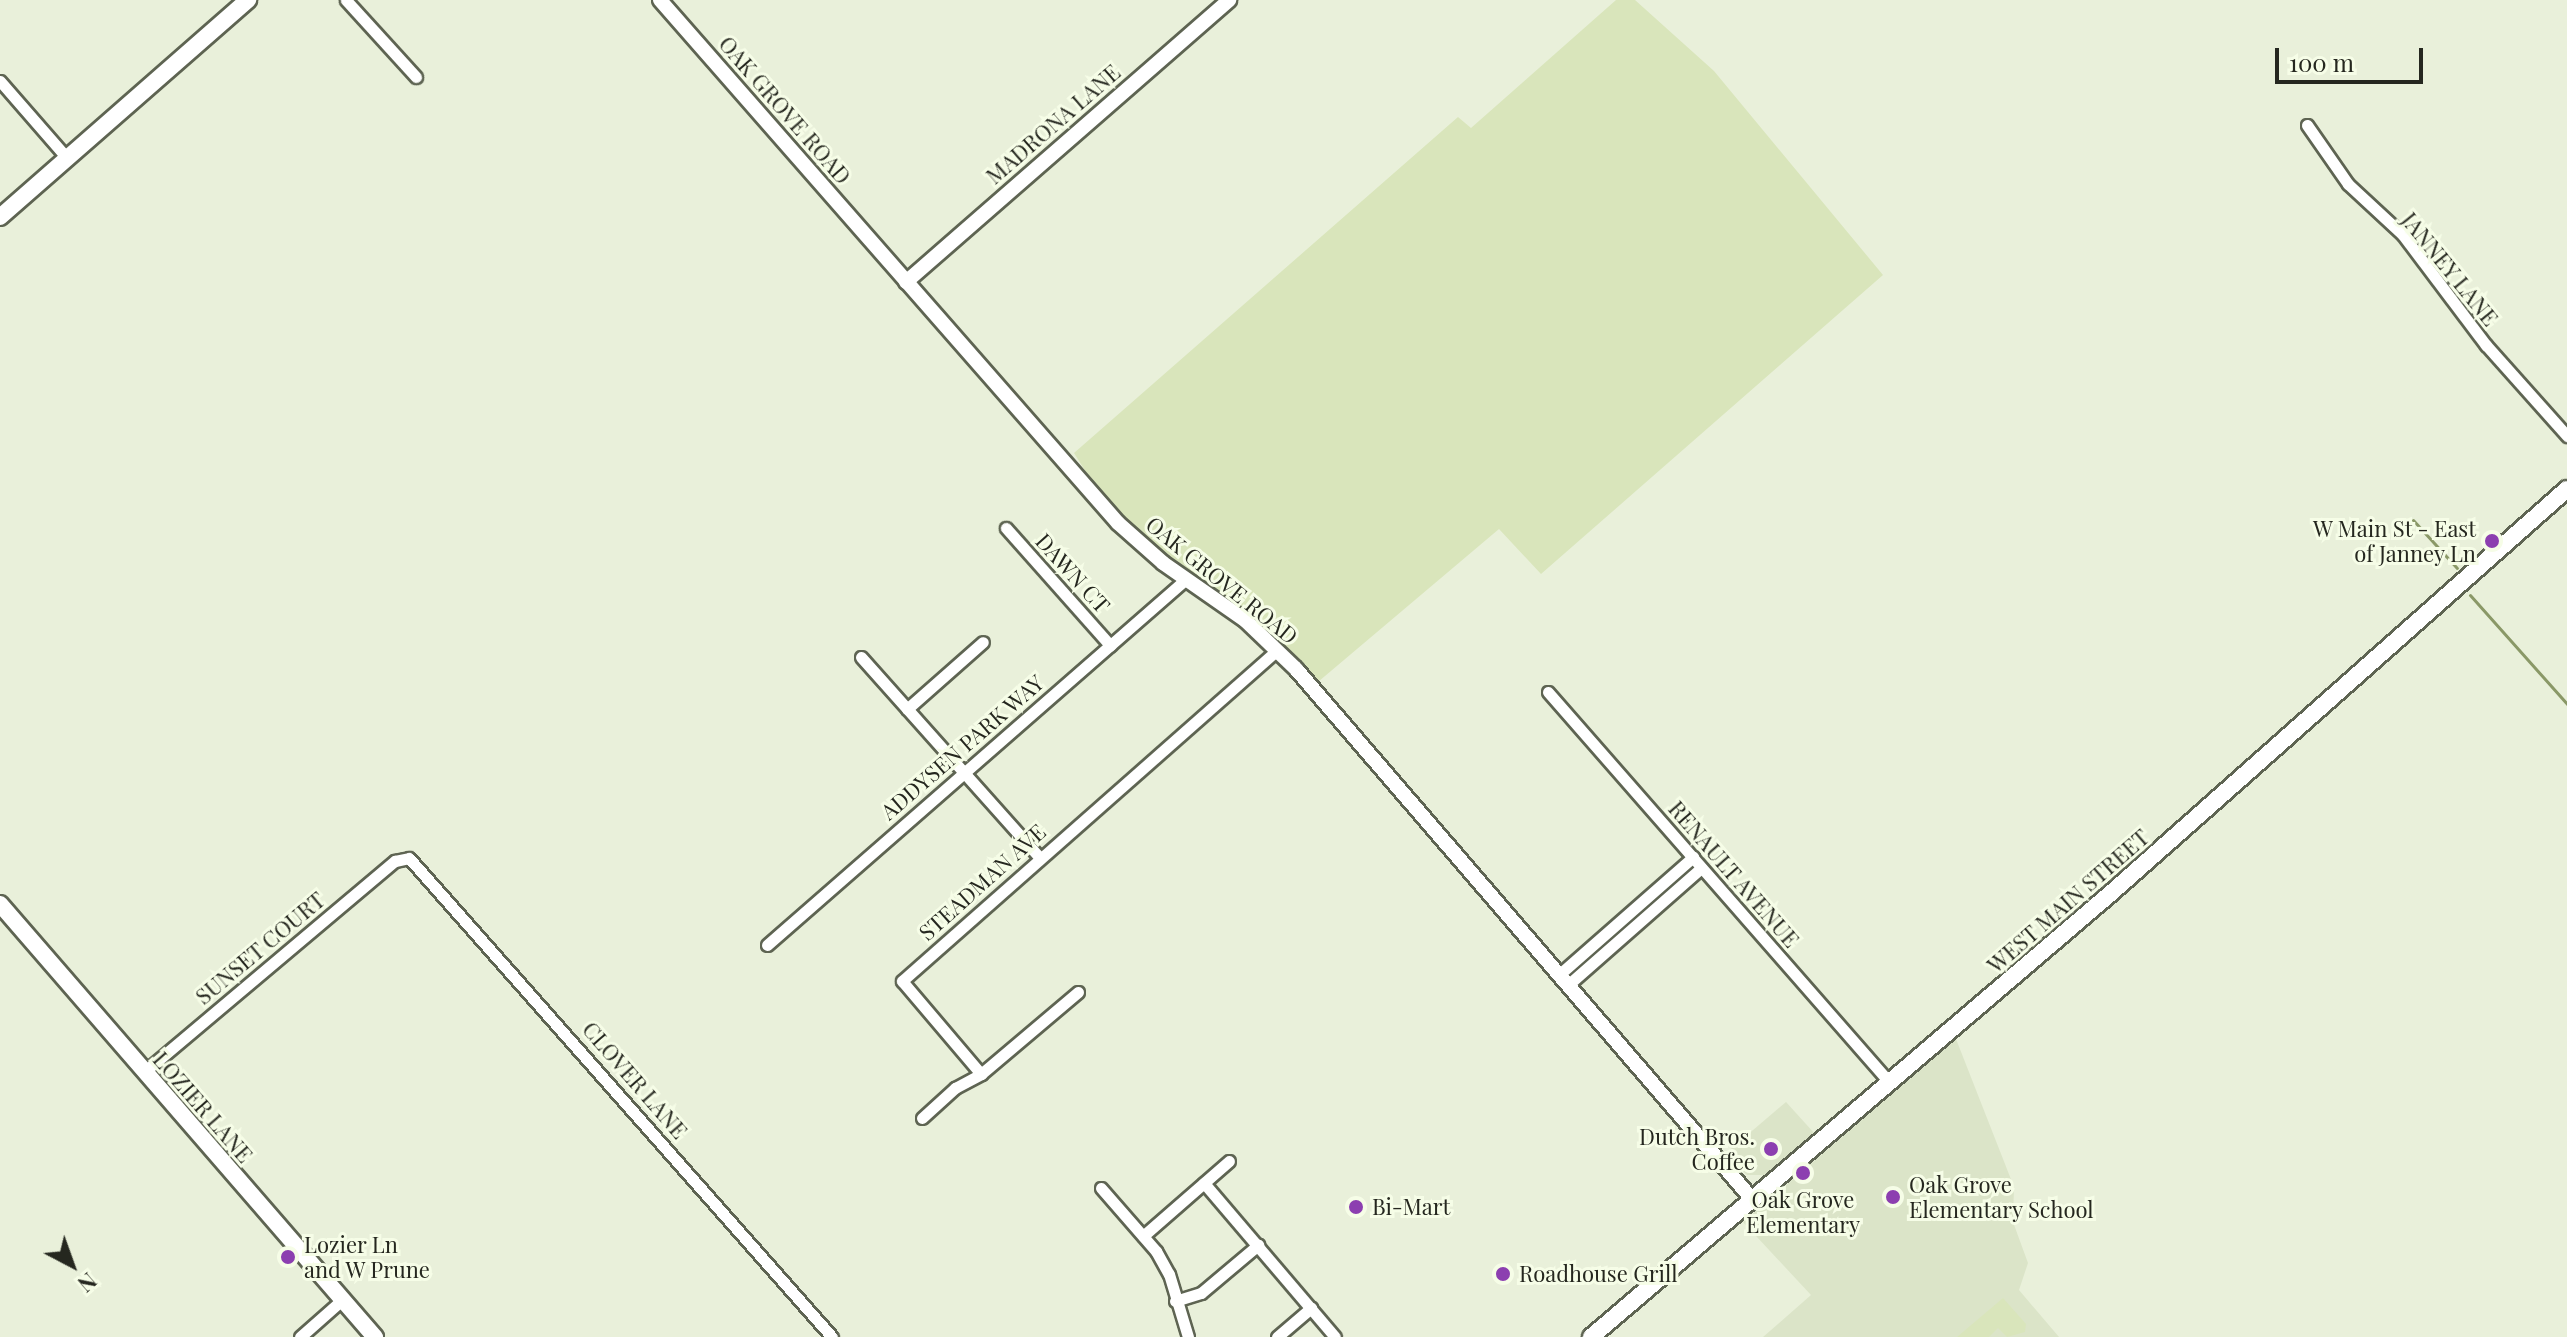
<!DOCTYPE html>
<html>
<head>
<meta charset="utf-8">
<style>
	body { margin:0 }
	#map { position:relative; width:2567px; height:1337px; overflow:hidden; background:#e9f0da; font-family:"Playfair Display",serif }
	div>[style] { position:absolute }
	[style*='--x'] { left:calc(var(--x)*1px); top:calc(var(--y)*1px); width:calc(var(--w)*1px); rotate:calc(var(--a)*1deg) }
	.built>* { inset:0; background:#dbe4c8 }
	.green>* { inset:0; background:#d9e5bb }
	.stream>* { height:3px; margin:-1.5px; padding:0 1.5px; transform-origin:1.5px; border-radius:1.5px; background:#8a9867 }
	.roads { filter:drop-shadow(2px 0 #5e6452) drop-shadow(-2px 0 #5e6452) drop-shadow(0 2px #5e6452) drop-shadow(0 -2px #5e6452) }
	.minor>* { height:11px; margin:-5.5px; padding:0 5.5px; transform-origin:5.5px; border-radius:5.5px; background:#fff }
	.tertiary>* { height:14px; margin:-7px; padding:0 7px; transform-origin:7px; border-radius:7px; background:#fff }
	.secondary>* { height:16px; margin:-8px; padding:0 8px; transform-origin:8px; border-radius:8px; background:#fff }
	.dots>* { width:22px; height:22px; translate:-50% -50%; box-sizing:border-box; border:4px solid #f6fde7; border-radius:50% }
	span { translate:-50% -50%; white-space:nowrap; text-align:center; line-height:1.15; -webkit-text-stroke:6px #f6fde7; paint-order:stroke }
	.street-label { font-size:22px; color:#25271f }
	.poi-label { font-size:22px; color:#25271f }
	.right { translate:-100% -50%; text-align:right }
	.left { translate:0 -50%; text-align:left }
	.north { position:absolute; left:32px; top:1225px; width:80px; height:80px; -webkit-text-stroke:6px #f6fde7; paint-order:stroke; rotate:139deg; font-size:22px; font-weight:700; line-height:32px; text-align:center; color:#25271f }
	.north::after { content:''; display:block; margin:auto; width:28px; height:36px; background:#25271f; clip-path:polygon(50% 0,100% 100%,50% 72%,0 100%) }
	.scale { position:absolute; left:2275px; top:48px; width:148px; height:36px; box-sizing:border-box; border:4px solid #25271f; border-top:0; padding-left:10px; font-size:24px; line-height:28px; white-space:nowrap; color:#25271f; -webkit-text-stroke:6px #f6fde7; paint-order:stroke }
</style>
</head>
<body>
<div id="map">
	<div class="built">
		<i style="clip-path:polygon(1956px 1039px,2014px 1187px,2013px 1222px,2028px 1263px,2019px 1290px,2059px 1337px,1763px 1337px,1811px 1295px,1743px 1222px)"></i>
		<i style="clip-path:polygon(1786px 1102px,1815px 1134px,1766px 1175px,1747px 1175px,1725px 1154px)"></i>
	</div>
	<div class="green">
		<i style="clip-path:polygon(1616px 0,1635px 0,1714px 71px,1883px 275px,1541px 574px,1499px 529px,1312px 687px,1263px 635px,1118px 523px,1074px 453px,1458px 117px,1471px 128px)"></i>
		<i style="clip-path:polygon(2003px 1298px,2026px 1324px,2025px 1332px,2007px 1337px,1998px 1328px,1989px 1337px,1957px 1337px)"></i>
	</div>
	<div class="stream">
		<i style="--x:2413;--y:520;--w:65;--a:47.5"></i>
		<i style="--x:2470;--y:595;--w:146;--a:48.3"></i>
	</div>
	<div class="roads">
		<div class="minor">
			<i style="--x:346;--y:0;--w:104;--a:47.7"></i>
			<i style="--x:0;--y:81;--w:102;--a:49"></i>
			<i style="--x:2307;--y:125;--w:72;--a:55.2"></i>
			<i style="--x:2348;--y:184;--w:75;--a:42.8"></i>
			<i style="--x:2403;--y:235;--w:138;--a:53"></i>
			<i style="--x:2486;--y:345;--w:122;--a:48.3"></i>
			<i style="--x:1006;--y:528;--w:157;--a:48.4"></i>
			<i style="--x:861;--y:657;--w:268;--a:48.3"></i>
			<i style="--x:1548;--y:692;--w:519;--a:48.82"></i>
			<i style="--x:907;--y:709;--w:101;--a:-41.4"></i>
			<i style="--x:767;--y:945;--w:555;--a:-41.13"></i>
			<i style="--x:1561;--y:973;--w:176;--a:-41.3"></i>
			<i style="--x:1569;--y:984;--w:176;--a:-41.3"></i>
			<i style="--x:1078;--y:992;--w:127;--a:139.8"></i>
			<i style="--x:981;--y:1074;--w:122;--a:-130.3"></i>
			<i style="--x:902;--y:981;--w:500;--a:-41.43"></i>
			<i style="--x:144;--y:1072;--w:328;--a:-40.1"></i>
			<i style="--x:395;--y:861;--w:14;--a:-12"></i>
			<i style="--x:409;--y:858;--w:639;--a:48.55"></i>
			<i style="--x:922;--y:1118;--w:45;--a:-42.3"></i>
			<i style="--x:955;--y:1088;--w:30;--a:-28"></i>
			<i style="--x:1204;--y:1183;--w:202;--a:49.6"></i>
			<i style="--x:1101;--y:1188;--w:84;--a:48.9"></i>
			<i style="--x:1156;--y:1251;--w:26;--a:61"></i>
			<i style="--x:1169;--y:1274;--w:66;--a:73.2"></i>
			<i style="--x:1143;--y:1236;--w:114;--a:-41.1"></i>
			<i style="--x:1175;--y:1301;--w:27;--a:-17"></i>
			<i style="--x:1201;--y:1293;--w:75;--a:-40.1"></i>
			<i style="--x:300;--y:1337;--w:56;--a:-41.4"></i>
			<i style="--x:1277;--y:1337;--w:45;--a:-40.5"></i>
		</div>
		<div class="tertiary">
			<i style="--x:660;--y:0;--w:695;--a:48.79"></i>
			<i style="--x:1118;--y:523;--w:60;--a:41.6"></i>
			<i style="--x:1163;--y:563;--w:101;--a:34.9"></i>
			<i style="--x:1246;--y:621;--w:69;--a:43.8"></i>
			<i style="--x:1296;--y:669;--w:699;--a:49.29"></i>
			<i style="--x:906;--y:282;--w:429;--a:-41.1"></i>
		</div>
		<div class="secondary">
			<i style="--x:0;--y:217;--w:330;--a:-41.2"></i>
			<i style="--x:0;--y:904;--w:573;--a:49.11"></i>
			<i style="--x:1591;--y:1337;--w:684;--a:-40.49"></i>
			<i style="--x:2111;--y:893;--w:609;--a:-41.54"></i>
		</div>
	</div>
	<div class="dots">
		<i style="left:2492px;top:541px;background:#8c3fb0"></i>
		<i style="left:1771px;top:1149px;background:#8c3fb0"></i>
		<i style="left:1803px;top:1173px;background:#8c3fb0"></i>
		<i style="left:1893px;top:1197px;background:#8c3fb0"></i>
		<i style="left:1356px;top:1207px;background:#8c3fb0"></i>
		<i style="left:288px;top:1257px;background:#8c3fb0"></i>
		<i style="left:1503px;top:1274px;background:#8c3fb0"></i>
	</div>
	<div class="street-label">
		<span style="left:785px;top:110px;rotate:49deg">OAK GROVE ROAD</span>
		<span style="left:1053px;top:124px;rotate:-41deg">MADRONA LANE</span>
		<span style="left:2450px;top:269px;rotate:51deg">JANNEY LANE</span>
		<span style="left:1073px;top:573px;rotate:48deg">DAWN CT</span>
		<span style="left:1222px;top:580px;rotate:39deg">OAK GROVE ROAD</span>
		<span style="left:962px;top:747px;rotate:-41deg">ADDYSEN PARK WAY</span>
		<span style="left:1734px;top:874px;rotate:49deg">RENAULT AVENUE</span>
		<span style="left:982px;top:882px;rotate:-42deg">STEADMAN AVE</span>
		<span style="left:2068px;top:901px;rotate:-41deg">WEST MAIN STREET</span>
		<span style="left:260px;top:948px;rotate:-40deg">SUNSET COURT</span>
		<span style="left:635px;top:1080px;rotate:49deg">CLOVER LANE</span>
		<span style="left:203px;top:1107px;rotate:49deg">LOZIER LANE</span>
	</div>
	<div class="poi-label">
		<span class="right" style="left:2476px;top:541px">W Main St - East<br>of Janney Ln</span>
		<span class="right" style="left:1755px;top:1149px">Dutch Bros.<br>Coffee</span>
		<span class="left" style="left:1909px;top:1197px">Oak Grove<br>Elementary School</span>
		<span style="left:1803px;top:1212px">Oak Grove<br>Elementary</span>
		<span class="left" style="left:1372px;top:1207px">Bi-Mart</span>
		<span class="left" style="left:304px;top:1257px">Lozier Ln<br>and W Prune</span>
		<span class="left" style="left:1519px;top:1274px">Roadhouse Grill</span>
	</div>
	<div class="north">N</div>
	<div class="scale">100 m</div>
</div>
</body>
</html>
